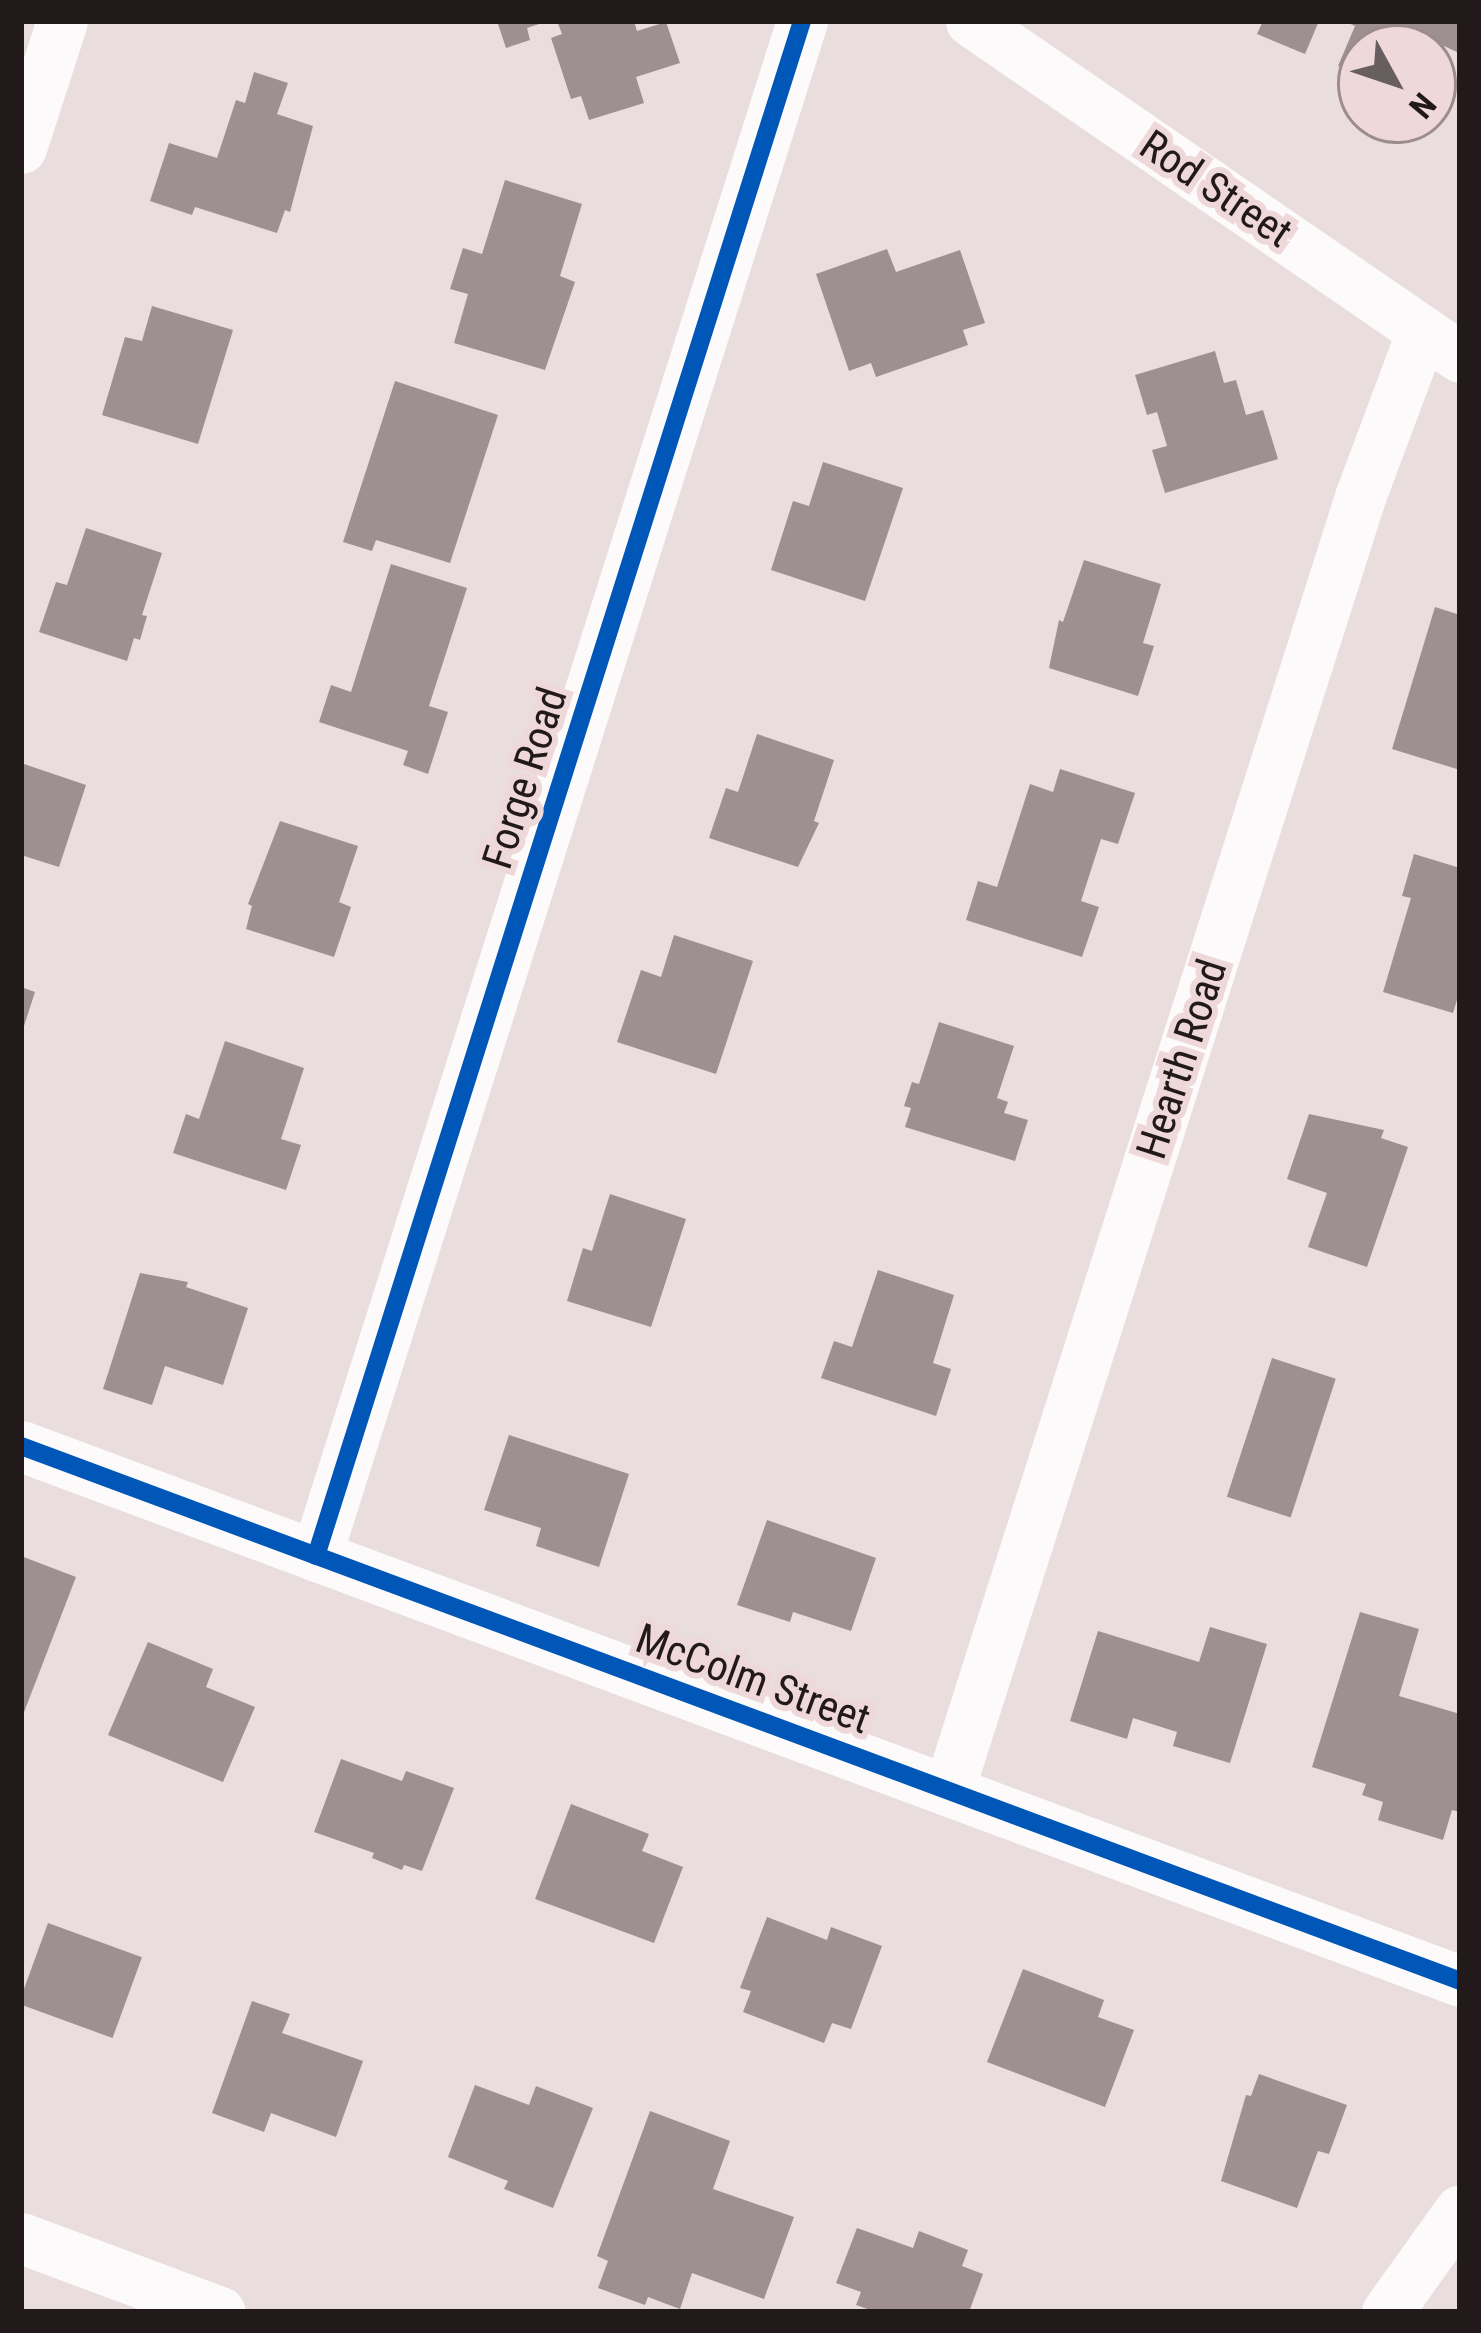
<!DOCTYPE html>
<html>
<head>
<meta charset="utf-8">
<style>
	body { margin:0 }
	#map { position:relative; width:1481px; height:2333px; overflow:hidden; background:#e9ddde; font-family:"Roboto Condensed",sans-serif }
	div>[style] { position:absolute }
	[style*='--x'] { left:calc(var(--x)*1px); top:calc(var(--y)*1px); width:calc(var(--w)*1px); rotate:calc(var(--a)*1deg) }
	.building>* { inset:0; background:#9e8f90; transform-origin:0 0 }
	.minor>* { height:51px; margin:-25.5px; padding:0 25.5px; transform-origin:25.5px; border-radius:25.5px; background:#fcfafa }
	.cycleway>* { height:18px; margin:-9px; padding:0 9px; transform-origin:9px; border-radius:9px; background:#0057b8 }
	span { translate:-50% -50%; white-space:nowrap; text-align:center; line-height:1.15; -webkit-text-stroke:12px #eed8d9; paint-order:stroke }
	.street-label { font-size:42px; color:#21191a }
	.frame { position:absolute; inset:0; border:24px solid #21191a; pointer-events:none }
	.north { position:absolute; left:1337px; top:24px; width:120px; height:120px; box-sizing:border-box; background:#eed8d9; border:3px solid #9c8c8d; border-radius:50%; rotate:130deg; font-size:33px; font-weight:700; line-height:48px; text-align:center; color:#21191a }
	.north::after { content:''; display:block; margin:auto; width:42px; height:54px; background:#675e5f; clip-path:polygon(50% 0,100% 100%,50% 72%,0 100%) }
</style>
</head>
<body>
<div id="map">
	<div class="building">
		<i style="clip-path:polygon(497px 21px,545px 21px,545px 22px,527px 28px,530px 40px,506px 48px)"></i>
		<i style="clip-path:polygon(557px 21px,634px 21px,637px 31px,666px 22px,680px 63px,636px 77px,644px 103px,589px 120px,581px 96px,571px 99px,551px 38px,562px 34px)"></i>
		<i style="clip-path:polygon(1263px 21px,1319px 21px,1305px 54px,1257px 34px)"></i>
		<i style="clip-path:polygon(1344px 21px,1460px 21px,1460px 45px,1457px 52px,1444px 46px,1433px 71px,1433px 48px,1407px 48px,1384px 39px,1380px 48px,1361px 48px,1361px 76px,1338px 66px,1355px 26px)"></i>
		<i style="clip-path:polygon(254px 72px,288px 83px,277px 114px,313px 126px,290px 212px,285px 210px,277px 233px,195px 207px,192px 215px,150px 201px,169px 143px,217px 158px,236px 100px,245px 103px)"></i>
		<i style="clip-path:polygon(505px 180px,582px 204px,560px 276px,575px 282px,545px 370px,454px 343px,468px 294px,450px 289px,463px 248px,482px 254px)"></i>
		<i style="clip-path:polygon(887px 249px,896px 272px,960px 250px,985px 323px,963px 330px,968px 345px,876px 377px,871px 363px,849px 371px,816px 274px)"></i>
		<i style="clip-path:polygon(152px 306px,233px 330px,198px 444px,102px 415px,125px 337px,142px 341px)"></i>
		<i style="clip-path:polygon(1215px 351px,1224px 383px,1236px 380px,1246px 415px,1263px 410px,1278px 459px,1165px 493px,1152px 450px,1167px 446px,1157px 412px,1147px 415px,1135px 375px)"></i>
		<i style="clip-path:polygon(395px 381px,498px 415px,450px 563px,376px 540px,372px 551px,343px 542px)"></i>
		<i style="clip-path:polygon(823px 462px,903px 488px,865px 601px,771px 570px,793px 501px,809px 506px)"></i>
		<i style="clip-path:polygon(86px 528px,162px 553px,142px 615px,147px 616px,140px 640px,134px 638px,127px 661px,39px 632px,56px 582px,67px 585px)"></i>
		<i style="clip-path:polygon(1084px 560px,1161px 584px,1143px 643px,1154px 646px,1138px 696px,1049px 668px,1059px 620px,1063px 622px)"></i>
		<i style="clip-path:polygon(391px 564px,467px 588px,429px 706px,448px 712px,428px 774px,403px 765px,408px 751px,319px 722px,331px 685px,351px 692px)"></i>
		<i style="clip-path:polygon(1435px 607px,1460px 615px,1460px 770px,1392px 749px)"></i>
		<i style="clip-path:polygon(757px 734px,834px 760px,814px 821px,819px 823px,798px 867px,709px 838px,726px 788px,738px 792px)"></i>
		<i style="clip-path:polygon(21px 763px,86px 785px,59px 867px,21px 855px)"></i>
		<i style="clip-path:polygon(1060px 769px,1135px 793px,1118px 844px,1101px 839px,1081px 901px,1099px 907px,1082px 957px,966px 920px,978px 881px,997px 887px,1030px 784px,1053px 792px)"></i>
		<i style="clip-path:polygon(280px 821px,358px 846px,339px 902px,351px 907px,334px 957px,246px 929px,252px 906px,248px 904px)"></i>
		<i style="clip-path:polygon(1414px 854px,1460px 868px,1460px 990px,1453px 1013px,1383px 992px,1411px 898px,1402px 896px)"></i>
		<i style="clip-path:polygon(674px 935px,753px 961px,716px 1074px,617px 1042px,641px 970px,661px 977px)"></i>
		<i style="clip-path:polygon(21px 987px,35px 992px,22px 1032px,21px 1032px)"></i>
		<i style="clip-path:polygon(939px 1022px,1014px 1046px,997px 1098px,1008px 1102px,1004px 1113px,1028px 1120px,1015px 1161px,905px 1127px,911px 1108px,904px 1106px,912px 1082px,919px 1084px)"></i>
		<i style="clip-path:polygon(225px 1041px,304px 1068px,281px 1139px,301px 1145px,286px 1190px,173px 1153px,186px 1114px,199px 1119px)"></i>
		<i style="clip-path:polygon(1309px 1114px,1384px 1130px,1381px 1138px,1408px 1147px,1367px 1267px,1308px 1247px,1327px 1193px,1287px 1179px)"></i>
		<i style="clip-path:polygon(610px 1194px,686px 1219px,651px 1327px,567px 1301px,583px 1248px,592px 1251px)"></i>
		<i style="clip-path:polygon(878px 1270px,954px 1295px,933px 1363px,951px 1369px,936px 1416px,821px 1378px,834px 1341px,852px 1347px)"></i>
		<i style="clip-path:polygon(140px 1273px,188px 1282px,186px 1287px,248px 1308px,223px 1385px,165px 1366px,152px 1405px,103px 1389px)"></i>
		<i style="left:1272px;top:1358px;width:67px;height:146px;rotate:18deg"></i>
		<i style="clip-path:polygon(509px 1435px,629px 1474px,599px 1567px,536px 1546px,541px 1528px,484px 1510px)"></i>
		<i style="clip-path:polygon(767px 1520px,876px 1558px,851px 1631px,793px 1612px,790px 1622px,737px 1605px)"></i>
		<i style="clip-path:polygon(21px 1556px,76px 1577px,21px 1720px)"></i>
		<i style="clip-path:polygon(1360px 1612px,1419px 1629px,1399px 1696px,1460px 1714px,1460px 1812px,1452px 1810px,1443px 1840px,1378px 1820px,1383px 1802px,1362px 1795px,1366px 1784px,1312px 1767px)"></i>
		<i style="clip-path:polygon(1210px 1627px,1267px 1644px,1230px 1763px,1173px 1746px,1177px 1732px,1133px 1718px,1127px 1739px,1070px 1721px,1098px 1631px,1199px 1662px)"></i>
		<i style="clip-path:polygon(148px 1642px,213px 1669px,206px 1687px,255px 1707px,223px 1782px,108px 1735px)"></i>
		<i style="clip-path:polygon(341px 1759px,402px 1781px,406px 1771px,454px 1788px,422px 1871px,404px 1865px,402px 1870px,372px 1858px,374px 1853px,314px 1832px)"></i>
		<i style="clip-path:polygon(571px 1804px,649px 1834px,642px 1851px,683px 1867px,654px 1943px,535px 1899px)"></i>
		<i style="clip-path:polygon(767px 1917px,827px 1940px,831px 1927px,882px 1946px,851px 2029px,832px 2023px,824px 2043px,743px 2012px,751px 1991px,740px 1988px)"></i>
		<i style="left:48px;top:1923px;width:100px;height:86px;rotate:20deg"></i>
		<i style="clip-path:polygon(1023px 1969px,1104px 2000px,1098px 2017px,1134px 2030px,1105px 2107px,987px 2062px)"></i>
		<i style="clip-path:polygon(252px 2001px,290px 2014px,282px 2033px,363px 2061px,336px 2137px,271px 2113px,264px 2132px,212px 2113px)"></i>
		<i style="clip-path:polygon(1259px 2074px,1347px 2105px,1329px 2154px,1318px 2151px,1297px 2208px,1221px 2181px,1246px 2095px,1251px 2096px)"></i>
		<i style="clip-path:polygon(475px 2085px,529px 2105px,536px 2086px,593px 2108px,553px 2208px,504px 2189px,508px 2181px,448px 2157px)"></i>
		<i style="clip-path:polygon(650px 2111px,730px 2141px,713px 2189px,794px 2217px,764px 2299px,692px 2273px,680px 2309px,648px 2297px,645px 2305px,598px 2288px,608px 2261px,597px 2256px)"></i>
		<i style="clip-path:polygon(857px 2228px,913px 2248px,919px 2231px,968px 2250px,962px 2266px,983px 2274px,969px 2312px,876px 2312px,856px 2305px,861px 2292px,836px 2283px)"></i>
	</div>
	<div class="minor">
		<i style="--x:971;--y:21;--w:593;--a:34.49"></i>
		<i style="--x:21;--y:148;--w:133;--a:-72.1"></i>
		<i style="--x:21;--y:1446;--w:1535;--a:20.39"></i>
		<i style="--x:316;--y:1556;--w:1610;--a:-72.43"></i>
		<i style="--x:949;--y:1789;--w:1356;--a:-72.35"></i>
		<i style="--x:1360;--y:497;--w:177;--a:-69.5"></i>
		<i style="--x:21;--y:2238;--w:212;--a:20.4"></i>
		<i style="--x:1387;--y:2312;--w:125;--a:-54.4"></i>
	</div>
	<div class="cycleway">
		<i style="--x:21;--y:1446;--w:1535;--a:20.39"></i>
		<i style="--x:316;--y:1556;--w:1610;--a:-72.43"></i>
	</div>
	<div class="street-label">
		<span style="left:1216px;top:189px;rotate:34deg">Rod Street</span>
		<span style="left:525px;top:778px;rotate:-72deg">Forge Road</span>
		<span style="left:1182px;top:1059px;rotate:-72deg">Hearth Road</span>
		<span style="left:753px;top:1679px;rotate:20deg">McColm Street</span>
	</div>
	<div class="frame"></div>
	<div class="north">N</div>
</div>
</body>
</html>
